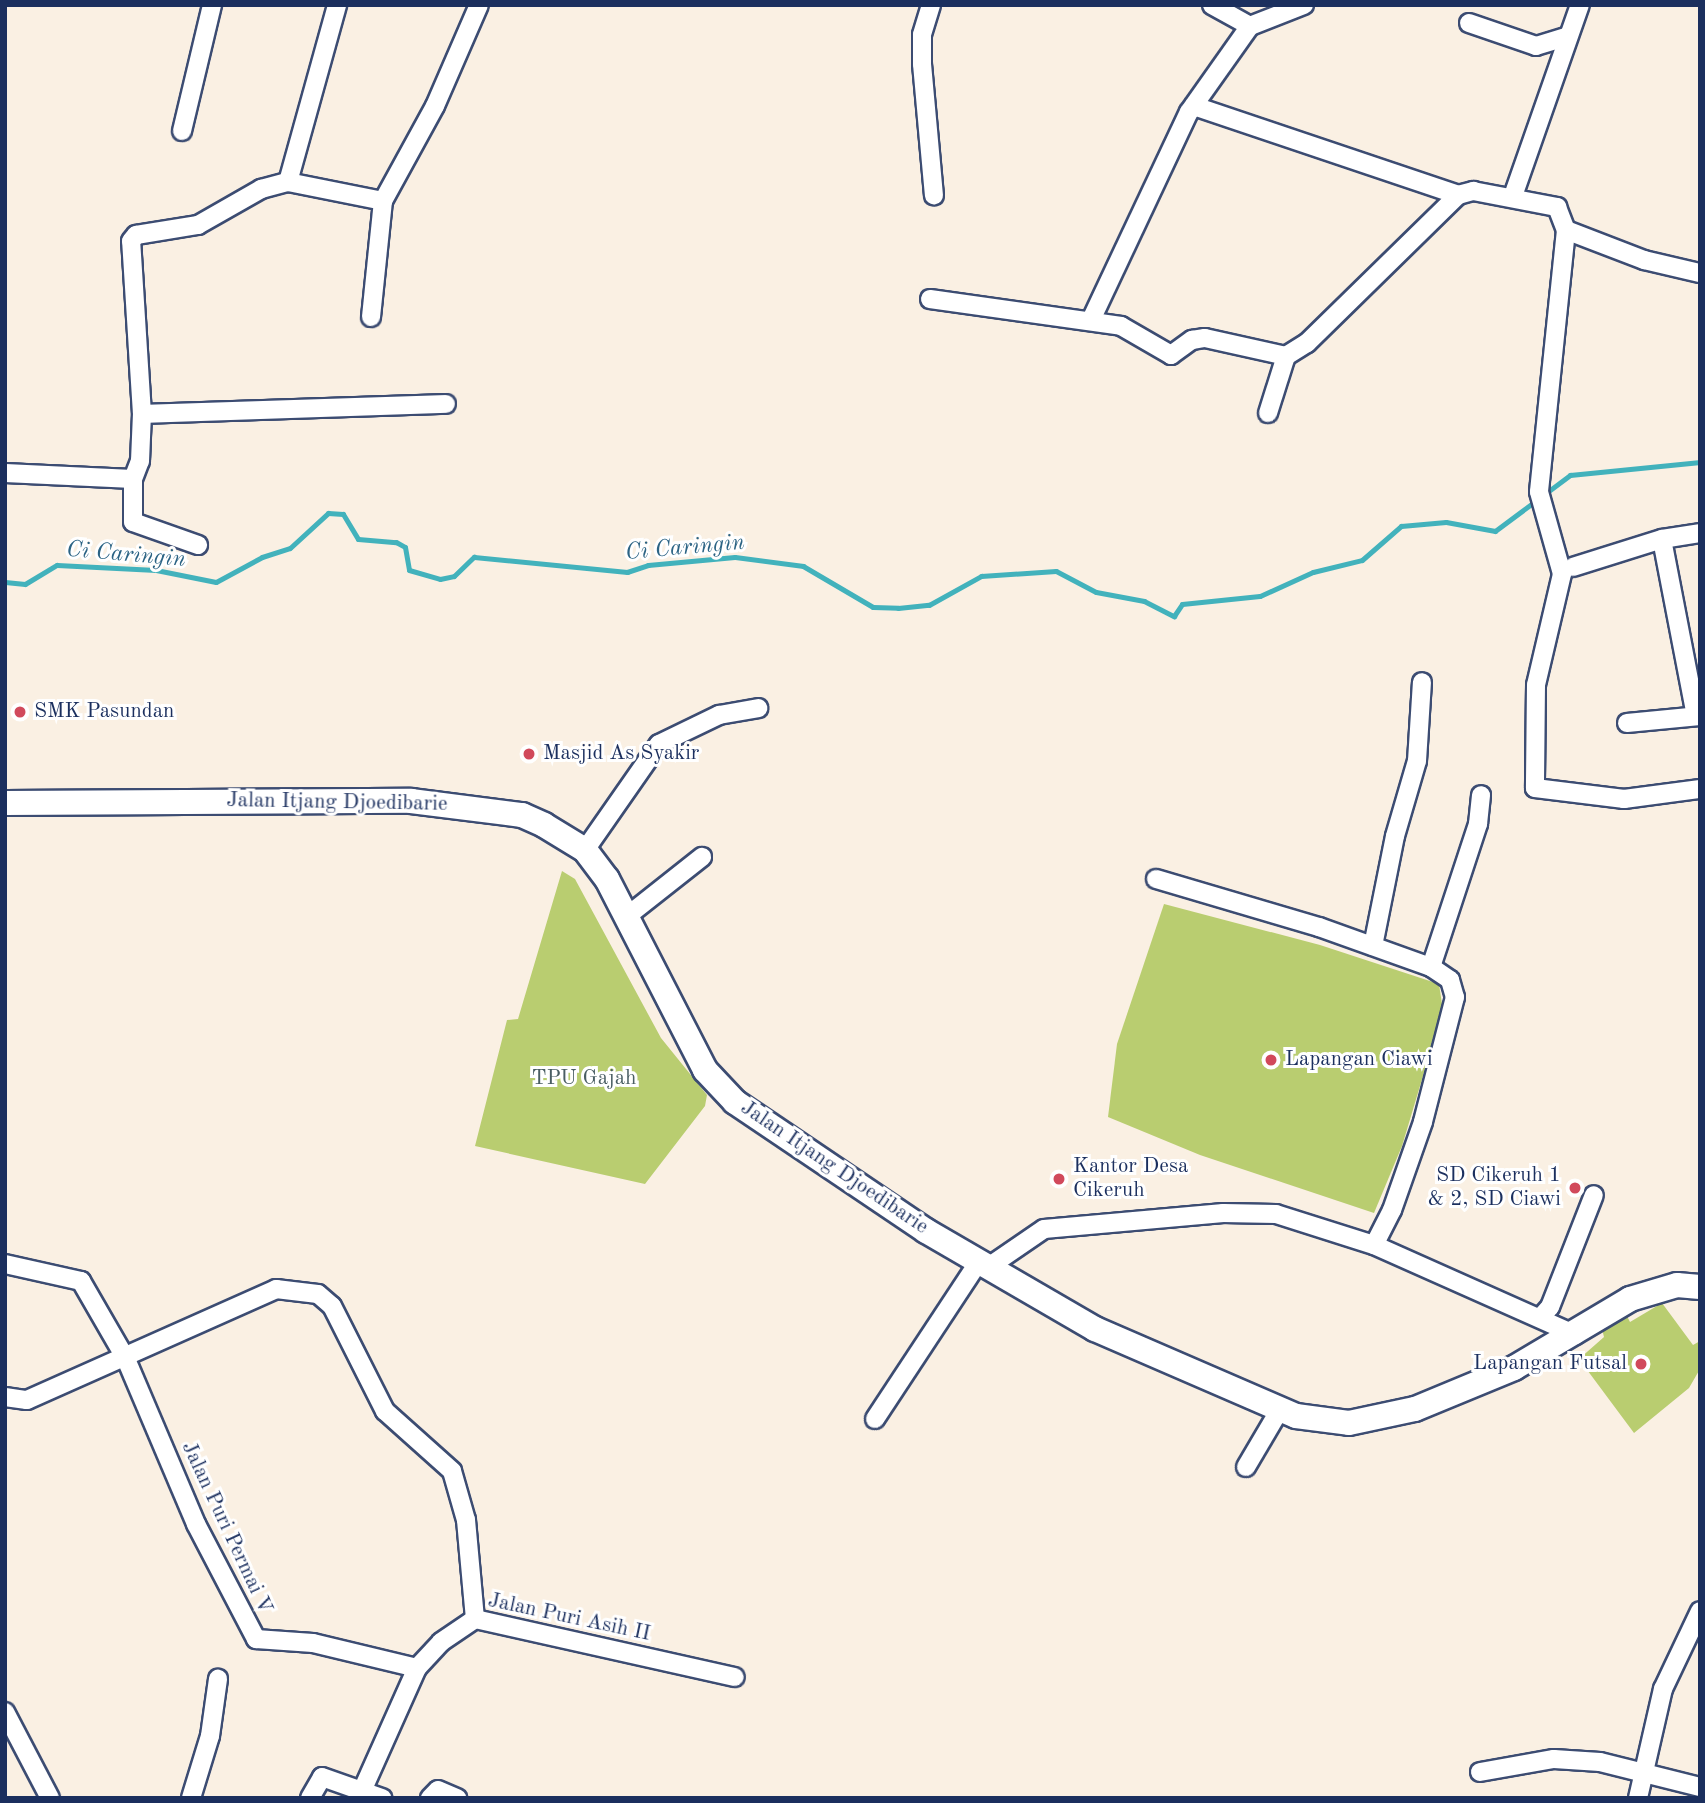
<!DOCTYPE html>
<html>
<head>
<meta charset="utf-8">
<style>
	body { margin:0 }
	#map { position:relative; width:1705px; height:1803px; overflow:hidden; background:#faf0e3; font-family:"Old Standard TT",serif }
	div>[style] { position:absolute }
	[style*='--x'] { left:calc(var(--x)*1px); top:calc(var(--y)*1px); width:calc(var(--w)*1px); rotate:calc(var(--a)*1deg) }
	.green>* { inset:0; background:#b9cd70 }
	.stream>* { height:5px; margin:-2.5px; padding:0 2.5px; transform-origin:2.5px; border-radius:2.5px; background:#42b2bc }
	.roads { filter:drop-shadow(2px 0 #3c4c72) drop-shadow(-2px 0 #3c4c72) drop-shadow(0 2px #3c4c72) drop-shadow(0 -2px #3c4c72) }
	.street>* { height:18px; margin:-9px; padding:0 9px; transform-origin:9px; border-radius:9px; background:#fff }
	.secondary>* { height:24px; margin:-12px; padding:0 12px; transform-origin:12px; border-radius:12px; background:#fff }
	.dots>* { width:19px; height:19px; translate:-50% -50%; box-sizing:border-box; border:4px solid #fff; border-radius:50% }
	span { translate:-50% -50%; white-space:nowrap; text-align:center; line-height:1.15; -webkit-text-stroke:6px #fff; paint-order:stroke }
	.poi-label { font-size:21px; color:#1b2f5e }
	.left { translate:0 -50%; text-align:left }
	.right { translate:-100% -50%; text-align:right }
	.street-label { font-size:21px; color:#1b2f5e }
	.park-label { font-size:21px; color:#4a5e63 }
	.water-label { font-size:23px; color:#2b6384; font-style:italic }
	.frame { position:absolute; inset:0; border:7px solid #1b2f5e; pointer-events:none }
</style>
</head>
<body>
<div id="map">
	<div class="green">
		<i style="clip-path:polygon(562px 871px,575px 879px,661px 1038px,707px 1095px,705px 1106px,645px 1184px,475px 1146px,507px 1020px,518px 1019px)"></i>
		<i style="clip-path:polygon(1164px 904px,1320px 945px,1439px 984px,1442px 1004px,1423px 1076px,1402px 1146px,1374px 1213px,1200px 1155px,1108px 1117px,1117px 1044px)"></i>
		<i style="clip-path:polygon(1662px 1303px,1693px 1345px,1700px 1341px,1700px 1369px,1689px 1388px,1634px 1433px,1579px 1359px,1604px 1337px,1602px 1329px,1627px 1316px,1630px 1322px)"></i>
	</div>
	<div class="stream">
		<i style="--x:5;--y:582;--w:20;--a:6"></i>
		<i style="--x:25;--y:584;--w:37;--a:-31"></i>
		<i style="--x:57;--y:565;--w:99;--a:2.9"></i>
		<i style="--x:156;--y:570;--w:61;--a:11.3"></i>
		<i style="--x:216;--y:582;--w:52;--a:-28.5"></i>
		<i style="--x:262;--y:557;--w:29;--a:-18"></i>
		<i style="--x:290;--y:548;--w:52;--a:-42.6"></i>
		<i style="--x:328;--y:513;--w:15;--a:4"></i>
		<i style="--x:343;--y:514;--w:29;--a:59"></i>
		<i style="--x:358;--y:539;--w:38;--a:5"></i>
		<i style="--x:396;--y:542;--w:10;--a:29"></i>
		<i style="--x:405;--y:547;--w:23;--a:80"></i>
		<i style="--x:409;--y:570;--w:32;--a:16"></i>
		<i style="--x:440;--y:579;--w:14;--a:-12"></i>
		<i style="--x:454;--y:576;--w:28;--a:-44"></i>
		<i style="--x:474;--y:557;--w:154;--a:5.6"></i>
		<i style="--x:627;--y:572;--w:22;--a:-18"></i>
		<i style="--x:648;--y:565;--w:87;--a:-5.3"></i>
		<i style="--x:735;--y:557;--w:69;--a:7.5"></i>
		<i style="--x:803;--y:566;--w:81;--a:30.4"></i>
		<i style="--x:873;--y:607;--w:25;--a:2"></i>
		<i style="--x:898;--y:608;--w:31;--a:-6"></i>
		<i style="--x:929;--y:605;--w:60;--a:-29.1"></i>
		<i style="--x:981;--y:576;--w:75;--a:-3.8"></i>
		<i style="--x:1056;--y:571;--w:45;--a:27.7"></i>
		<i style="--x:1096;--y:592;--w:49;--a:10.6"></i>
		<i style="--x:1144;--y:601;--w:34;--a:27"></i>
		<i style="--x:1174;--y:616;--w:14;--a:-56"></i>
		<i style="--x:1182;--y:604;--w:78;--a:-5.9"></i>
		<i style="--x:1260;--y:596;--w:58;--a:-24.4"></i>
		<i style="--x:1313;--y:572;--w:50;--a:-13.8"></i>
		<i style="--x:1362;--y:560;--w:52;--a:-41.1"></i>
		<i style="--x:1401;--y:526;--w:45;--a:-5.1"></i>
		<i style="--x:1446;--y:522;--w:50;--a:10.4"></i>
		<i style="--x:1495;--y:531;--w:94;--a:-36.7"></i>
		<i style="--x:1570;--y:475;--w:131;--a:-5.7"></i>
	</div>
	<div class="roads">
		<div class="street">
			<i style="--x:931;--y:5;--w:31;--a:107"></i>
			<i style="--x:922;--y:35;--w:29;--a:90"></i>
			<i style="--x:922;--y:64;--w:132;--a:84.8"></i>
			<i style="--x:1212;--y:5;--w:43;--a:28.9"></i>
			<i style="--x:1250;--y:26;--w:58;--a:-21.3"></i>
			<i style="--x:1469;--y:23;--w:71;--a:18.9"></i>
			<i style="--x:1536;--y:46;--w:34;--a:-17"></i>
			<i style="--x:1194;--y:106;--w:279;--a:18.6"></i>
			<i style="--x:182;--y:131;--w:130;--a:-76.6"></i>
			<i style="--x:288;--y:182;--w:184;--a:-74.5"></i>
			<i style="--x:1513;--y:196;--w:202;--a:-70.7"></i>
			<i style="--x:1566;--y:230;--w:263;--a:95.9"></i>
			<i style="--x:1539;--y:492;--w:85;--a:74.3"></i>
			<i style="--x:1562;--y:574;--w:114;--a:103.2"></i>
			<i style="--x:1536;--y:685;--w:103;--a:90.6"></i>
			<i style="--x:1535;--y:788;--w:90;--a:7"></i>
			<i style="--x:1624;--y:799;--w:77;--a:-7.5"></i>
			<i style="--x:930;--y:299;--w:193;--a:8"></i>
			<i style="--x:1121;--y:326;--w:58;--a:30.1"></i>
			<i style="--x:1171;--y:355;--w:26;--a:-36"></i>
			<i style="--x:1192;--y:340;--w:13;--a:-9"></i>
			<i style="--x:1205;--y:338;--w:83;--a:12.5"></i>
			<i style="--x:1286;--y:356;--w:25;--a:-32"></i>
			<i style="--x:1307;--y:343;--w:211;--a:-44.4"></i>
			<i style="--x:1458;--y:195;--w:16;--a:-15"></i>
			<i style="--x:1473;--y:191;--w:86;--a:10.8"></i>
			<i style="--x:1557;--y:207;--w:25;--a:69"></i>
			<i style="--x:1566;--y:230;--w:84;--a:21"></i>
			<i style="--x:1644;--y:260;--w:57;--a:13.1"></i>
			<i style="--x:371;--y:317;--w:117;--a:-84.1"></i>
			<i style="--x:1091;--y:320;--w:230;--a:-64.8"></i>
			<i style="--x:1189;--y:112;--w:105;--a:-54.7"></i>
			<i style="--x:1268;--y:413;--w:60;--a:-72.5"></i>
			<i style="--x:142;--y:414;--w:304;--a:-1.9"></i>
			<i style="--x:5;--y:473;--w:128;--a:2.7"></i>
			<i style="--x:133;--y:479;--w:19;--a:-69"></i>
			<i style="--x:140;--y:461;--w:47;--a:-87.6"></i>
			<i style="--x:142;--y:414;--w:173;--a:-93.6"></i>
			<i style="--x:131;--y:241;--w:8;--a:-50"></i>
			<i style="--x:136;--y:235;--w:63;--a:-9.2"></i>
			<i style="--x:198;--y:225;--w:73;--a:-29.7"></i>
			<i style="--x:261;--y:189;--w:28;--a:-15"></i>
			<i style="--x:288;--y:182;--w:97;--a:11.3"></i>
			<i style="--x:383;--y:201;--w:108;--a:-61.3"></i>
			<i style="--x:435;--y:106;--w:110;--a:-66.5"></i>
			<i style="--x:133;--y:479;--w:43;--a:90"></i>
			<i style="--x:133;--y:522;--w:69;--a:19.5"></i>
			<i style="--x:1573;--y:567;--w:93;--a:-17.5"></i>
			<i style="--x:1696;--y:716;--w:180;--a:-100.9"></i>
			<i style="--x:1662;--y:539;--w:38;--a:-9"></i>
			<i style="--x:1627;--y:723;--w:73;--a:-5.5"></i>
			<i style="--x:585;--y:850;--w:129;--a:-55.1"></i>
			<i style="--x:659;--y:744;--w:67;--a:-25.8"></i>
			<i style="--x:719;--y:715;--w:40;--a:-10"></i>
			<i style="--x:1156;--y:879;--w:170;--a:16.4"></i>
			<i style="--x:1319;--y:927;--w:119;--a:19.7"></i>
			<i style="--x:1431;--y:967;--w:23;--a:34"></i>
			<i style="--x:1450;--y:980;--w:18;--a:74"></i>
			<i style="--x:1455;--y:997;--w:129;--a:104.4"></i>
			<i style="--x:1423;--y:1122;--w:93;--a:109.4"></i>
			<i style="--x:1392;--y:1210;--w:39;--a:117"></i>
			<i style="--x:626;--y:917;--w:97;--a:-38.3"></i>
			<i style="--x:1373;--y:946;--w:112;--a:-78.7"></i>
			<i style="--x:1395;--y:836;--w:78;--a:-73.7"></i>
			<i style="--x:1417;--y:761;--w:79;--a:-86.4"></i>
			<i style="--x:1431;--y:967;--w:151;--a:-71.8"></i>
			<i style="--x:1478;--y:824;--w:29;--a:-84"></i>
			<i style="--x:5;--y:1264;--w:78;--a:12.6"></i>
			<i style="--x:81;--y:1281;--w:90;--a:60"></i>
			<i style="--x:126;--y:1359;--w:179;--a:67"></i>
			<i style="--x:196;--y:1524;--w:130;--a:62.4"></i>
			<i style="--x:256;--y:1639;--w:57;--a:4"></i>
			<i style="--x:313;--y:1643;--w:107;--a:13.5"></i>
			<i style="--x:987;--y:1268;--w:69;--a:-34.4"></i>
			<i style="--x:1044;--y:1229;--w:180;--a:-5.1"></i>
			<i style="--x:1223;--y:1213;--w:53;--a:1.1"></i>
			<i style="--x:1276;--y:1214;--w:103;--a:17.6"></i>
			<i style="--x:1374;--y:1245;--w:221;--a:24"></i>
			<i style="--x:1541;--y:1317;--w:13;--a:-48"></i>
			<i style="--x:1550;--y:1307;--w:120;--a:-68.6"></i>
			<i style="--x:5;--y:1397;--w:22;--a:8"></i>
			<i style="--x:27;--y:1400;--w:273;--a:-24"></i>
			<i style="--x:276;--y:1289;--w:42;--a:6.8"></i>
			<i style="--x:318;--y:1294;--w:18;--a:41"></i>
			<i style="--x:332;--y:1306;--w:118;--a:63.2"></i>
			<i style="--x:385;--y:1411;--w:90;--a:41.8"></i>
			<i style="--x:452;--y:1471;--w:51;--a:74.1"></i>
			<i style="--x:466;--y:1520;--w:99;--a:84.8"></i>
			<i style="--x:875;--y:1419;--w:187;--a:-56.6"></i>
			<i style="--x:1246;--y:1467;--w:65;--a:-59.5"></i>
			<i style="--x:5;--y:1712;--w:97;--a:62.4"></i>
			<i style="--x:1480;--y:1772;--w:75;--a:-10"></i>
			<i style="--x:1554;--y:1759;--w:46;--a:3.7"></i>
			<i style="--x:1600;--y:1762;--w:103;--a:14"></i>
			<i style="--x:362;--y:1791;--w:135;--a:-65.9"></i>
			<i style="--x:417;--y:1668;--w:35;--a:-47"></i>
			<i style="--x:441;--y:1642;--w:41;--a:-34.1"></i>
			<i style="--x:475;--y:1619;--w:266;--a:12.6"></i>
			<i style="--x:191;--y:1798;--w:65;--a:-73"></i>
			<i style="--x:210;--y:1736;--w:58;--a:-82"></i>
			<i style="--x:310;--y:1798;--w:24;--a:-60"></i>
			<i style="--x:322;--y:1777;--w:64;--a:19.3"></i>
			<i style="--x:430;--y:1798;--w:11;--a:-45"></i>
			<i style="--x:438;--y:1790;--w:21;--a:23"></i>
			<i style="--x:1638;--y:1798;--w:112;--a:-77.1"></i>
			<i style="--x:1663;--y:1689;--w:86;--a:-64.6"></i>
		</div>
		<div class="secondary">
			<i style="--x:5;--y:803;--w:406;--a:-0.3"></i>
			<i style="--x:411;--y:801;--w:112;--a:7.2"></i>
			<i style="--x:522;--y:815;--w:24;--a:24"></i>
			<i style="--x:544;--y:825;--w:48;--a:31.4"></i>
			<i style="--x:585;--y:850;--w:36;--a:53"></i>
			<i style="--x:607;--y:879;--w:215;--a:62.8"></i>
			<i style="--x:705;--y:1070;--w:44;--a:46.8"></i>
			<i style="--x:735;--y:1102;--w:230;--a:34"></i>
			<i style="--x:926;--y:1231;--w:195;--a:30.1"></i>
			<i style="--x:1095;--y:1329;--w:219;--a:23.4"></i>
			<i style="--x:1296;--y:1416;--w:53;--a:7.5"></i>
			<i style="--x:1349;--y:1423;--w:67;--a:-12"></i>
			<i style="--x:1415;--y:1409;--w:107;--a:-22.5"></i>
			<i style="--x:1514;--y:1368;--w:135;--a:-30.7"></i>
			<i style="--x:1630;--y:1299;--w:49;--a:-16.6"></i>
			<i style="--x:1677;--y:1285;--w:23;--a:5"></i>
		</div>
	</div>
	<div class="dots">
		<i style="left:20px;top:712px;background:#d1495b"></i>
		<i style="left:529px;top:754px;background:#d1495b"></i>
		<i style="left:1271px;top:1060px;background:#d1495b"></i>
		<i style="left:1059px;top:1179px;background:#d1495b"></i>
		<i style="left:1575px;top:1188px;background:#d1495b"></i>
		<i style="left:1641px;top:1364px;background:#d1495b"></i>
	</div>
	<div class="poi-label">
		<span class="left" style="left:34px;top:712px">SMK Pasundan</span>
		<span class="left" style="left:543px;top:754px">Masjid As Syakir</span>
		<span class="left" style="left:1285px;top:1060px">Lapangan Ciawi</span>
		<span class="left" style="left:1073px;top:1179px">Kantor Desa<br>Cikeruh</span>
		<span class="right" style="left:1561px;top:1188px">SD Cikeruh 1<br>&amp; 2, SD Ciawi</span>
		<span class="right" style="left:1627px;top:1364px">Lapangan Futsal</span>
	</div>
	<div class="street-label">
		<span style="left:337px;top:803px;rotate:1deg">Jalan Itjang Djoedibarie</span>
		<span style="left:834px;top:1168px;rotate:34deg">Jalan Itjang Djoedibarie</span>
		<span style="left:226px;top:1528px;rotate:65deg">Jalan Puri Permai V</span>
		<span style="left:569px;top:1618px;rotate:12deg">Jalan Puri Asih II</span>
	</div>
	<div class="park-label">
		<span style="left:584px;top:1079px">TPU Gajah</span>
	</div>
	<div class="water-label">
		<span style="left:685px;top:548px;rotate:-5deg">Ci Caringin</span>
		<span style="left:126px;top:555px;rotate:5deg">Ci Caringin</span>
	</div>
	<div class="frame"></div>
</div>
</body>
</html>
